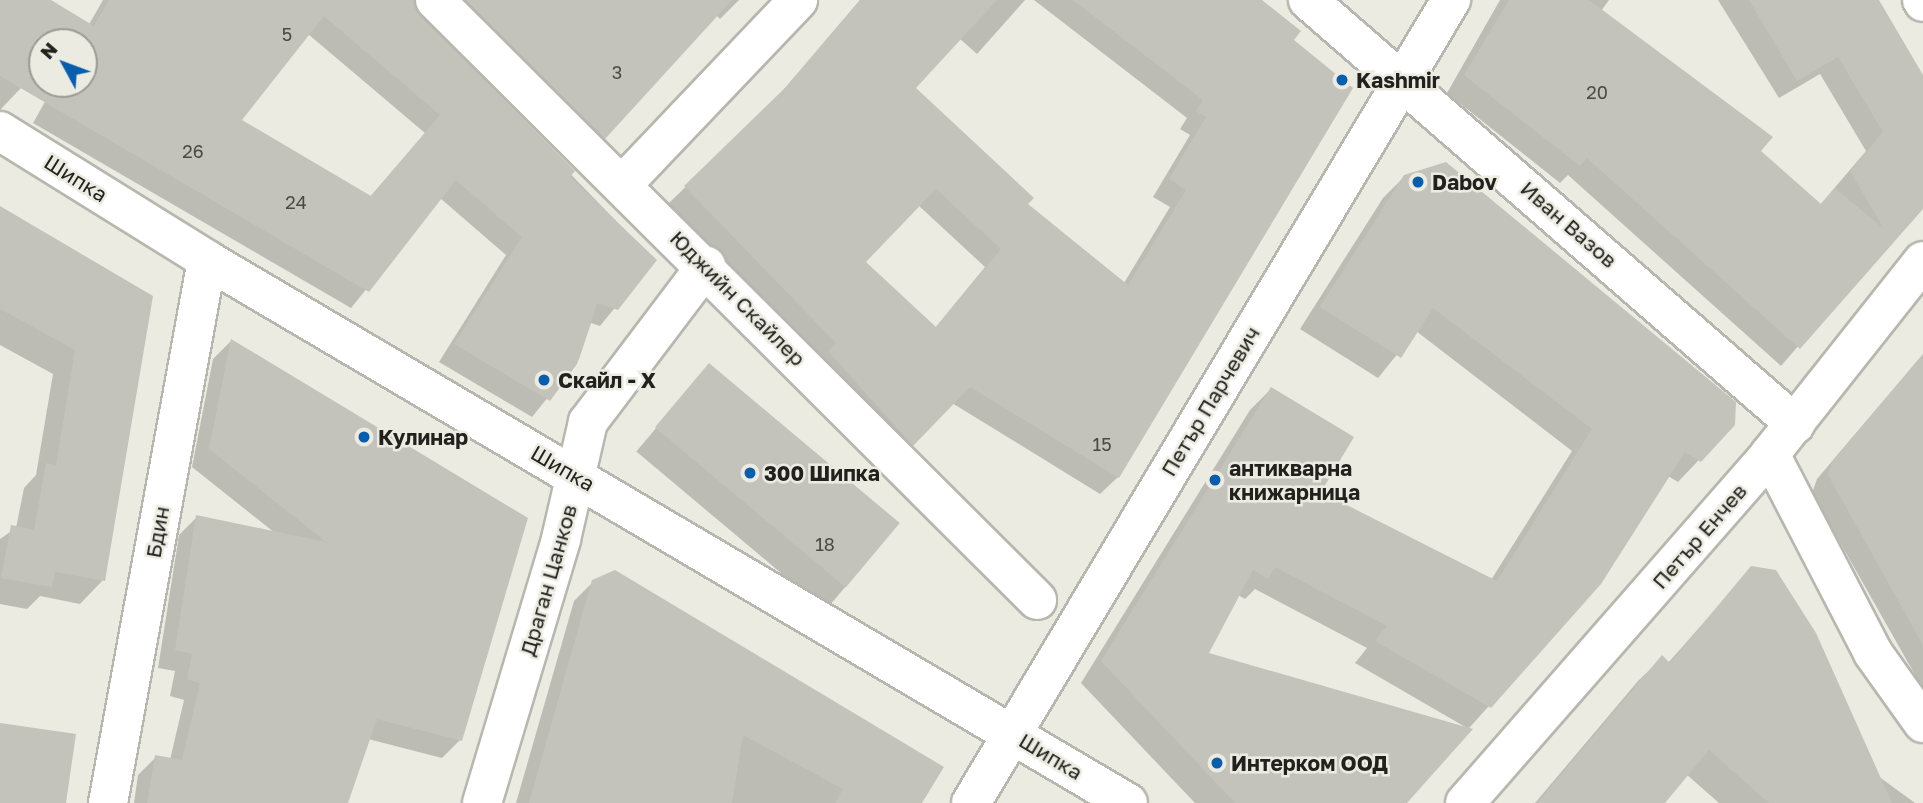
<!DOCTYPE html>
<html>
<head>
<meta charset="utf-8">
<style>
	body { margin:0 }
	#map { position:relative; width:1923px; height:803px; overflow:hidden; background:#ecebe2; font-family:"Golos Text",sans-serif }
	div>[style] { position:absolute }
	[style*='--x'] { left:calc(var(--x)*1px); top:calc(var(--y)*1px); width:calc(var(--w)*1px); rotate:calc(var(--a)*1deg) }
	.shadow>* { inset:0; background:#0003; transform-origin:0 0 }
	.building>* { inset:0; background:#c4c3bb; transform-origin:0 0 }
	.roads { filter:drop-shadow(2px 0 #b8b7af) drop-shadow(-2px 0 #b8b7af) drop-shadow(0 2px #b8b7af) drop-shadow(0 -2px #b8b7af) }
	.minor>* { height:38px; margin:-19px; padding:0 19px; transform-origin:19px; border-radius:19px; background:#fff }
	.tertiary>* { height:38px; margin:-19px; padding:0 19px; transform-origin:19px; border-radius:19px; background:#fff }
	.dots>* { width:19px; height:19px; translate:-50% -50%; box-sizing:border-box; border:4px solid #ecebe2; border-radius:50% }
	span { translate:-50% -50%; white-space:nowrap; text-align:center; line-height:1.15; -webkit-text-stroke:5px #ecebe2; paint-order:stroke }
	.number-label { font-size:18px; color:#4a4a45 }
	.number-label span { -webkit-text-stroke-width:0 }
	.poi-label { font-size:21px; color:#21211e; font-weight:700 }
	.left { translate:0 -50%; text-align:left }
	.street-label { font-size:21px; color:#21211e }
	.north { position:absolute; left:28px; top:28px; width:70px; height:70px; box-sizing:border-box; background:#ecebe2; border:2px solid #9b9a94; border-radius:50%; rotate:311deg; font-size:19px; font-weight:700; line-height:28px; text-align:center; color:#21211e }
	.north::after { content:''; display:block; margin:auto; width:24px; height:32px; background:#095eac; clip-path:polygon(50% 0,100% 100%,50% 72%,0 100%) }
</style>
</head>
<body>
<div id="map">
	<div class="shadow">
		<i style="clip-path:polygon(0 0,33px 0,21px 88px,0 110px)"></i>
		<i style="clip-path:polygon(evenodd,103px 0,413px 0,418px 17px,654px 260px,600px 326px,591px 323px,579px 359px,532px 417px,439px 362px,506px 255px,440px 198px,351px 308px,33px 123px,55px 84px,84px 84px,84px 42px,79px 42px,103px 0,308px 34px,425px 133px,369px 198px,240px 120px,308px 34px)"></i>
		<i style="clip-path:polygon(429px 0,739px 0,720px 19px,716px 15px,587px 154px)"></i>
		<i style="clip-path:polygon(evenodd,860px 0,1025px 0,977px 54px,959px 38px,914px 88px,1025px 204px,1124px 283px,1170px 207px,1153px 197px,1190px 135px,1180px 129px,1187px 118px,1034px 0,1221px 0,1254px 25px,1118px 477px,1100px 494px,952px 403px,895px 461px,820px 361px,668px 204px,773px 102px,860px 0,918px 205px,985px 267px,935px 328px,864px 262px,918px 205px)"></i>
		<i style="clip-path:polygon(1500px 0,1609px 0,1601px 11px,1820px 205px,1866px 151px,1820px 74px,1779px 98px,1718px 0,1877px 0,1923px 79px,1923px 201px,1781px 366px,1568px 175px,1560px 183px,1447px 93px)"></i>
		<i style="clip-path:polygon(evenodd,1445px 164px,1734px 403px,1733px 424px,1678px 482px,1668px 476px,1599px 583px,1402px 803px,1195px 803px,1081px 683px,1250px 410px,1271px 389px,1318px 492px,1491px 580px,1572px 451px,1416px 331px,1378px 378px,1300px 329px,1383px 198px,1405px 176px,1445px 164px,1255px 589px,1367px 648px,1355px 663px,1467px 728px,1207px 654px,1238px 595px,1245px 599px,1255px 589px)"></i>
		<i style="clip-path:polygon(0 208px,152px 297px,103px 580px,80px 604px,40px 596px,27px 609px,0 604px,0 539px,16px 528px,24px 488px,36px 475px,53px 374px,0 345px)"></i>
		<i style="clip-path:polygon(231px 341px,460px 740px,442px 758px,368px 739px,346px 803px,134px 803px,138px 775px,156px 757px,170px 760px,184px 700px,170px 696px,175px 671px,158px 668px,179px 535px,197px 517px,275px 533px,192px 467px,213px 359px)"></i>
		<i style="clip-path:polygon(1923px 354px,1923px 689px,1812px 493px,1817px 479px)"></i>
		<i style="left:709px;top:365px;width:247px;height:113px;rotate:40deg"></i>
		<i style="clip-path:polygon(1752px 568px,1878px 776px,1915px 803px,1719px 803px,1686px 774px,1663px 803px,1535px 803px,1638px 681px,1662px 658px,1668px 663px)"></i>
		<i style="clip-path:polygon(593px 582px,919px 803px,516px 803px,574px 601px)"></i>
	</div>
	<div class="building">
		<i style="clip-path:polygon(evenodd,0 0,51px 0,94px 26px,109px 0,414px 0,420px 15px,575px 171px,570px 177px,657px 260px,618px 310px,597px 303px,577px 364px,550px 401px,454px 344px,522px 237px,456px 180px,369px 292px,0 76px,0 0,324px 16px,440px 115px,371px 196px,242px 120px,324px 16px,0 0,42px 42px,84px 42px,84px 84px,42px 84px,42px 42px)"></i>
		<i style="clip-path:polygon(466px 0,732px 0,605px 139px)"></i>
		<i style="clip-path:polygon(evenodd,860px 0,997px 0,916px 88px,1034px 198px,1028px 204px,1128px 285px,1186px 190px,1169px 179px,1206px 117px,1196px 111px,1203px 100px,1073px 0,1262px 0,1301px 31px,1294px 40px,1353px 88px,1119px 478px,970px 387px,913px 446px,828px 351px,836px 343px,684px 186px,787px 86px,860px 0,936px 189px,1001px 249px,936px 327px,866px 262px,936px 189px)"></i>
		<i style="clip-path:polygon(1509px 0,1589px 0,1773px 137px,1761px 151px,1821px 204px,1835px 188px,1884px 229px,1850px 171px,1883px 132px,1838px 57px,1797px 81px,1749px 0,1879px 0,1923px 75px,1923px 209px,1800px 349px,1587px 158px,1580px 166px,1464px 75px)"></i>
		<i style="clip-path:polygon(1446px 162px,1736px 402px,1735px 425px,1701px 462px,1685px 452px,1601px 584px,1491px 708px,1375px 641px,1387px 626px,1275px 567px,1268px 579px,1253px 570px,1209px 653px,1473px 729px,1407px 803px,1235px 803px,1101px 661px,1271px 387px,1354px 437px,1321px 492px,1497px 581px,1592px 429px,1433px 308px,1401px 358px,1320px 307px,1404px 175px)"></i>
		<i style="clip-path:polygon(0 206px,153px 296px,105px 581px,55px 572px,52px 587px,1px 578px,11px 525px,34px 530px,46px 463px,56px 465px,75px 350px,0 309px)"></i>
		<i style="clip-path:polygon(231px 339px,528px 518px,462px 741px,377px 719px,348px 803px,147px 803px,155px 755px,182px 760px,200px 683px,187px 679px,192px 654px,175px 650px,196px 515px,326px 542px,209px 449px)"></i>
		<i style="clip-path:polygon(1923px 355px,1923px 645px,1828px 475px,1833px 460px)"></i>
		<i style="left:709px;top:363px;width:249px;height:84px;rotate:40deg"></i>
		<i style="clip-path:polygon(1751px 566px,1776px 570px,1816px 633px,1892px 803px,1769px 803px,1709px 750px,1665px 803px,1537px 803px,1662px 655px,1670px 663px)"></i>
		<i style="clip-path:polygon(615px 570px,944px 767px,922px 803px,835px 803px,843px 789px,743px 735px,732px 803px,529px 803px,592px 580px)"></i>
		<i style="clip-path:polygon(0 723px,76px 734px,66px 803px,0 803px)"></i>
	</div>
	<div class="roads">
		<div class="minor">
			<i style="--x:435;--y:0;--w:850;--a:44.9"></i>
			<i style="--x:1308;--y:0;--w:646;--a:41.04"></i>
			<i style="--x:1922;--y:0;--w:2;--a:63"></i>
			<i style="--x:623;--y:184;--w:254;--a:-46.4"></i>
			<i style="--x:1770;--y:454;--w:224;--a:62.6"></i>
			<i style="--x:1873;--y:653;--w:86;--a:54.5"></i>
			<i style="--x:108;--y:803;--w:552;--a:-79.67"></i>
			<i style="--x:482;--y:803;--w:276;--a:-73.3"></i>
			<i style="--x:561;--y:539;--w:120;--a:-77"></i>
			<i style="--x:588;--y:422;--w:196;--a:-52.9"></i>
			<i style="--x:971;--y:803;--w:936;--a:-59.13"></i>
			<i style="--x:1465;--y:803;--w:463;--a:-48.8"></i>
			<i style="--x:1770;--y:454;--w:246;--a:-51.6"></i>
		</div>
		<div class="tertiary">
			<i style="--x:0;--y:131;--w:244;--a:31.9"></i>
			<i style="--x:207;--y:260;--w:1069;--a:30.52"></i>
		</div>
	</div>
	<div class="dots">
		<i style="left:1342px;top:80px;background:#095eac"></i>
		<i style="left:1418px;top:182px;background:#095eac"></i>
		<i style="left:544px;top:380px;background:#095eac"></i>
		<i style="left:364px;top:437px;background:#095eac"></i>
		<i style="left:750px;top:473px;background:#095eac"></i>
		<i style="left:1215px;top:480px;background:#095eac"></i>
		<i style="left:1217px;top:763px;background:#095eac"></i>
	</div>
	<div class="number-label">
		<span style="left:287px;top:34px">5</span>
		<span style="left:617px;top:72px">3</span>
		<span style="left:1597px;top:92px">20</span>
		<span style="left:193px;top:151px">26</span>
		<span style="left:296px;top:202px">24</span>
		<span style="left:1102px;top:444px">15</span>
		<span style="left:825px;top:544px">18</span>
	</div>
	<div class="poi-label">
		<span class="left" style="left:1356px;top:80px">Kashmir</span>
		<span class="left" style="left:1432px;top:182px">Dabov</span>
		<span class="left" style="left:558px;top:380px">Скайл - Х</span>
		<span class="left" style="left:378px;top:437px">Кулинар</span>
		<span class="left" style="left:1229px;top:480px">антикварна<br>книжарница</span>
		<span class="left" style="left:764px;top:473px">300 Шипка</span>
		<span class="left" style="left:1231px;top:763px">Интерком ООД</span>
	</div>
	<div class="street-label">
		<span style="left:76px;top:178px;rotate:32deg">Шипка</span>
		<span style="left:1569px;top:224px;rotate:41deg">Иван Вазов</span>
		<span style="left:738px;top:298px;rotate:45deg">Юджийн Скайлер</span>
		<span style="left:1210px;top:401px;rotate:-59deg">Петър Парчевич</span>
		<span style="left:563px;top:468px;rotate:30deg">Шипка</span>
		<span style="left:157px;top:532px;rotate:-80deg">Бдин</span>
		<span style="left:1699px;top:536px;rotate:-49deg">Петър Енчев</span>
		<span style="left:548px;top:580px;rotate:-74deg">Драган Цанков</span>
		<span style="left:1051px;top:756px;rotate:31deg">Шипка</span>
	</div>
	<div class="north">N</div>
</div>
</body>
</html>
